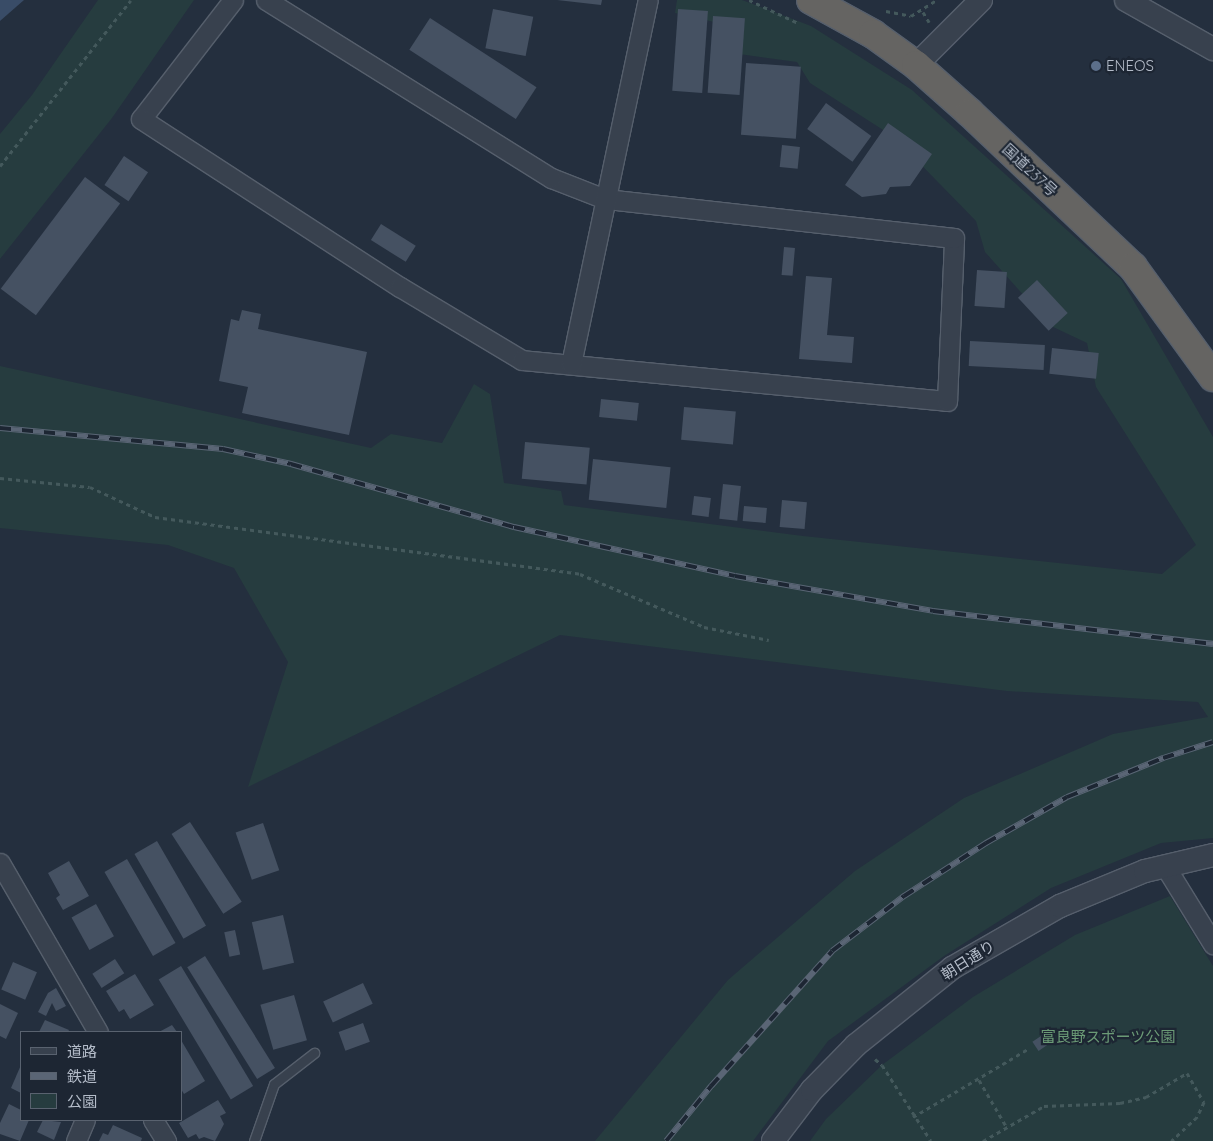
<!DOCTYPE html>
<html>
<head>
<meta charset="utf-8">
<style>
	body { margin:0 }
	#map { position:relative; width:1213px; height:1141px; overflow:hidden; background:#242f3e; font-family:Quicksand,"Noto Sans JP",sans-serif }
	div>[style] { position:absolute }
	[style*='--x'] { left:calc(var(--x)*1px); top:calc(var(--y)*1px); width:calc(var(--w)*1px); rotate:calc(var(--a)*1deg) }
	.green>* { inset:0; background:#263c3f }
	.water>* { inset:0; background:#394c67 }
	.building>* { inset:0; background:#455162; transform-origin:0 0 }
	.path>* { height:3px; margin-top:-1.5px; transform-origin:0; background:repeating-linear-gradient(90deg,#44595c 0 4px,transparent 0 8px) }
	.roads { filter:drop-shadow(1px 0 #565f6c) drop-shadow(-1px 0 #565f6c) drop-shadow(0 1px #565f6c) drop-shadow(0 -1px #565f6c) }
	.service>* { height:9px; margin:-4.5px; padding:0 4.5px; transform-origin:4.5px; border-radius:4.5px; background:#38414e }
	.minor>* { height:19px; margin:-9.5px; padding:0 9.5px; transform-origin:9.5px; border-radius:9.5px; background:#38414e }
	.tertiary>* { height:22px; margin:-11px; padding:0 11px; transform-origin:11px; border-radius:11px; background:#38414e }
	.trunk>* { height:28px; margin:-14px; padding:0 14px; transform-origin:14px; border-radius:14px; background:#656462 }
	.rail>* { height:5.5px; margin-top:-2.75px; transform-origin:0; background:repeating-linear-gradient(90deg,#1d2633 0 11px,#5a6575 0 22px); box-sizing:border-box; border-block:1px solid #5a6575 }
	.dots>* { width:14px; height:14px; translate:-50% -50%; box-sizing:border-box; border:2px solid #1d2633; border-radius:50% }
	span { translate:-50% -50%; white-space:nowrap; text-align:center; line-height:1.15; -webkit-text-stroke:4.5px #1d2633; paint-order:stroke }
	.poi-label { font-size:15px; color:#b4bcc9 }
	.left { translate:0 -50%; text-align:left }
	.street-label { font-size:15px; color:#b4bcc9 }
	.park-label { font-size:15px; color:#6b9a76 }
	.legend { position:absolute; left:20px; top:1031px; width:162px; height:90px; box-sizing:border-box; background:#1d2633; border:1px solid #59626f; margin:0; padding:6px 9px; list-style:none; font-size:15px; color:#b4bcc9 }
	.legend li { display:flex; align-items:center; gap:10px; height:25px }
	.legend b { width:25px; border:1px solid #59626f }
</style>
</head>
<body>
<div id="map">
	<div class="green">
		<i style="clip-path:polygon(98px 0,194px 0,112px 118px,0 259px,0 134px,32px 95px)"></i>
		<i style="clip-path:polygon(677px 0,742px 0,811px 26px,912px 90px,1121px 279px,1213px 437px,1213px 838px,1161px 843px,1051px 888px,944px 956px,828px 1041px,753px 1141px,595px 1141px,728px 980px,855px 871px,964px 798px,1113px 734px,1208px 717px,1198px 702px,1007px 691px,560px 635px,248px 787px,288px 662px,234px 568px,168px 545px,0 528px,0 366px,371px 448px,391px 434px,442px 443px,474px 384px,490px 394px,504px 483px,561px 491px,564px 505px,803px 536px,1162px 574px,1196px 545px,1096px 387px,1087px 343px,1051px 326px,985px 252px,976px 221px,894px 137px,810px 83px,797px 62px,739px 54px,736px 27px,675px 13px)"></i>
		<i style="clip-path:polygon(1170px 896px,1213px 966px,1213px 1141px,810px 1141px,826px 1119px,882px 1065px,973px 997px,1075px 935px)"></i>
	</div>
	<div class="water">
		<i style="clip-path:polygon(0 0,24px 0,0 21px)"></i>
	</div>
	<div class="building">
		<i style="clip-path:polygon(557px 0,602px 0,601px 5px)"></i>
		<i style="left:493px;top:9px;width:41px;height:40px;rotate:11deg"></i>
		<i style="left:678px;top:9px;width:30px;height:82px;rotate:4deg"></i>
		<i style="left:713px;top:16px;width:32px;height:77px;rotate:4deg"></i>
		<i style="left:430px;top:18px;width:127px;height:38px;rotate:33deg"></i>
		<i style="left:746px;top:63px;width:55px;height:72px;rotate:4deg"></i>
		<i style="left:826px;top:103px;width:56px;height:32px;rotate:36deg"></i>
		<i style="clip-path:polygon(888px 123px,932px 154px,910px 186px,890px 187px,886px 194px,862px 197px,845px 185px)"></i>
		<i style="left:782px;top:145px;width:18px;height:22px;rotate:6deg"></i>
		<i style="left:124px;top:156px;width:29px;height:35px;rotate:34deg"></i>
		<i style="left:85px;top:177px;width:44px;height:140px;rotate:37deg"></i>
		<i style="left:381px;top:224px;width:41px;height:19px;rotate:32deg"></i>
		<i style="left:784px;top:247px;width:11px;height:28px;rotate:5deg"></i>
		<i style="left:977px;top:270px;width:30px;height:36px;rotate:4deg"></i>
		<i style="clip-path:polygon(806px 276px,832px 278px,827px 335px,854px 337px,852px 363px,799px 359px)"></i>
		<i style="left:1037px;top:280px;width:45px;height:26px;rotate:47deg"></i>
		<i style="clip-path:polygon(242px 310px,261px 314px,258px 329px,367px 352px,349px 435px,242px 413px,248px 387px,219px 381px,231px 319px,239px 321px)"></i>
		<i style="left:970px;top:341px;width:75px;height:25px;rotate:3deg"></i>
		<i style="left:1052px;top:348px;width:47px;height:26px;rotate:6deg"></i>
		<i style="left:601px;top:399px;width:38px;height:18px;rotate:6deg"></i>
		<i style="left:684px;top:407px;width:52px;height:33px;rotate:5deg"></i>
		<i style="left:525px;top:442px;width:65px;height:37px;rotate:5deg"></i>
		<i style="left:593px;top:459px;width:78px;height:41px;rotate:6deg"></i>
		<i style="left:723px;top:484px;width:18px;height:35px;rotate:6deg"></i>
		<i style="left:694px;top:496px;width:17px;height:19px;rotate:7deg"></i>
		<i style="left:782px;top:500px;width:25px;height:27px;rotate:5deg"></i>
		<i style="left:744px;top:506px;width:23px;height:15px;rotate:5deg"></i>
		<i style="left:190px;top:822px;width:95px;height:22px;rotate:57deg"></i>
		<i style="left:263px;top:823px;width:50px;height:29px;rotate:71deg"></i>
		<i style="left:157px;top:841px;width:98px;height:26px;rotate:60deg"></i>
		<i style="left:127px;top:859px;width:97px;height:26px;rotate:60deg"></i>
		<i style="clip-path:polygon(69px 861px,89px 896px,63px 910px,56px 898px,60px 895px,48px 873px)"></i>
		<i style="left:96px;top:904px;width:37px;height:28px;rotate:61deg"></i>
		<i style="left:283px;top:915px;width:49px;height:32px;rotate:77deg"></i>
		<i style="left:235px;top:930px;width:25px;height:11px;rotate:78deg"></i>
		<i style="left:205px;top:956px;width:132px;height:21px;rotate:58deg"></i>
		<i style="left:115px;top:959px;width:17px;height:27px;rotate:57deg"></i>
		<i style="left:13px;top:962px;width:26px;height:30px;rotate:23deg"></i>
		<i style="left:181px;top:966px;width:140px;height:26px;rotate:59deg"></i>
		<i style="clip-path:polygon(135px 974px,154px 1005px,130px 1019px,124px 1009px,119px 1012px,106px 991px)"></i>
		<i style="left:363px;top:983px;width:23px;height:44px;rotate:65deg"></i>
		<i style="clip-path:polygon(56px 988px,66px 1006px,56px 1011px,52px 1003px,46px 1016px,38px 1012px,48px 993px)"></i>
		<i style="left:294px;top:995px;width:47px;height:35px;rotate:74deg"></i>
		<i style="clip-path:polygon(0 1004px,18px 1013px,6px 1039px,0 1036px)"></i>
		<i style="clip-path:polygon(45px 1020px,69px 1030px,68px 1032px,39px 1032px)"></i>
		<i style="left:363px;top:1023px;width:20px;height:26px;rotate:70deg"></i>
		<i style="clip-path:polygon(172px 1025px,177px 1032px,159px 1032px)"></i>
		<i style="left:1044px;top:1034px;width:11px;height:14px;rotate:56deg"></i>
		<i style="clip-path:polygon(181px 1040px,205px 1081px,184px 1094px,181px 1089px)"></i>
		<i style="clip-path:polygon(21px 1065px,21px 1093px,11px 1088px)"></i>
		<i style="clip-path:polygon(218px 1100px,226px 1113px,220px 1116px,224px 1124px,215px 1141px,204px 1137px,199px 1139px,196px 1134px,188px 1138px,179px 1123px)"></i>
		<i style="clip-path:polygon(9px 1104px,21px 1110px,21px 1120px,29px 1120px,20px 1141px,0 1134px,0 1123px)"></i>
		<i style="clip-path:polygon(43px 1120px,61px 1122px,54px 1140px,37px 1132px)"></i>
		<i style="clip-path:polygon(113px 1125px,142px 1138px,141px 1141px,99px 1141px,103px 1133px,108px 1135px)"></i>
	</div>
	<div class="path">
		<i style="--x:749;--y:0;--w:54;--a:25.1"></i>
		<i style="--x:886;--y:11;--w:25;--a:11"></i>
		<i style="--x:911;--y:16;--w:31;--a:-32"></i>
		<i style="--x:923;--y:12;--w:12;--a:59"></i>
		<i style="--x:0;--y:166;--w:211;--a:-51.7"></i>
		<i style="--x:0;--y:478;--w:90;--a:5.7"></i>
		<i style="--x:90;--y:487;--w:72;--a:24.8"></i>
		<i style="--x:155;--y:517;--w:429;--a:7.6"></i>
		<i style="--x:580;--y:574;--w:135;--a:23.1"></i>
		<i style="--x:704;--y:627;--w:66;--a:11.3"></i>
		<i style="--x:875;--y:1059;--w:9;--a:41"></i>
		<i style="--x:882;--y:1065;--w:90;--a:57.2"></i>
		<i style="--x:979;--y:1080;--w:53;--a:59.6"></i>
		<i style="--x:913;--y:1117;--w:134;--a:-30.6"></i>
		<i style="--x:983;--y:1141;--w:70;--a:-29.8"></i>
		<i style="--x:1044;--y:1106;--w:76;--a:-2.3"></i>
		<i style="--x:1120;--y:1103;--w:27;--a:-13"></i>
		<i style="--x:1146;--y:1097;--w:48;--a:-30.3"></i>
		<i style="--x:1187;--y:1073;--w:34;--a:60"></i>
		<i style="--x:1204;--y:1102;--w:17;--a:115"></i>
		<i style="--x:1197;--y:1117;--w:35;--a:137"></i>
	</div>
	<div class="roads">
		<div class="service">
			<i style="--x:254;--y:1141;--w:60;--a:-70.7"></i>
			<i style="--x:274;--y:1084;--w:51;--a:-37.8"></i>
		</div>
		<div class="minor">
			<i style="--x:233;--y:0;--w:150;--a:127.7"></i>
			<i style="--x:141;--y:119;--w:309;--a:33"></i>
			<i style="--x:400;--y:287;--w:142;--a:30.9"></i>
			<i style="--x:522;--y:360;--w:427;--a:5.5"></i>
			<i style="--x:947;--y:401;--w:163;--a:-87.5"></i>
			<i style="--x:954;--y:238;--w:351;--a:-173.6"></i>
			<i style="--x:605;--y:199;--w:58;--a:-158.7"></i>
			<i style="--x:551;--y:178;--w:336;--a:-148"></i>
			<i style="--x:571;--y:364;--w:372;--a:-78.1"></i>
			<i style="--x:0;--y:863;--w:195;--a:59.9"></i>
			<i style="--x:1165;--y:866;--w:92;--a:58.4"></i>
			<i style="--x:153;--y:1120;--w:25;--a:58"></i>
			<i style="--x:76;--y:1141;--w:23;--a:-67"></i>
		</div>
		<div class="tertiary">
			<i style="--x:1126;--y:0;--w:100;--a:29.4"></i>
			<i style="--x:916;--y:65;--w:92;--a:-45"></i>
			<i style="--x:773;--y:1141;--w:64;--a:-52.6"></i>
			<i style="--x:812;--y:1090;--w:63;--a:-45.6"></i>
			<i style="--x:856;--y:1045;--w:123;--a:-38.7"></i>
			<i style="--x:952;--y:968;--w:125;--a:-29.9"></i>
			<i style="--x:1060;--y:906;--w:92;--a:-22.4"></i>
			<i style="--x:1145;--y:871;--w:70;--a:-13.2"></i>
		</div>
		<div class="trunk">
			<i style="--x:811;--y:0;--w:71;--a:28.7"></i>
			<i style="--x:873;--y:34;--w:53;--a:35.8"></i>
			<i style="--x:916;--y:65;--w:72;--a:41.6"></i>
			<i style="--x:970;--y:113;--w:224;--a:43.4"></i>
			<i style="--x:1133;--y:267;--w:136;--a:54"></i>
		</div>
	</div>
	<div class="rail">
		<i style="--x:0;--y:428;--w:224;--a:5.4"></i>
		<i style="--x:223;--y:449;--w:70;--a:12.4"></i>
		<i style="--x:291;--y:464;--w:232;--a:15.8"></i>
		<i style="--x:514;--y:527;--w:226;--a:12.5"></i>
		<i style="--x:735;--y:576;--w:201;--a:10"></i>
		<i style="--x:933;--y:611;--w:282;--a:6.7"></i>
		<i style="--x:666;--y:1141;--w:71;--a:-50.7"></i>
		<i style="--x:711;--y:1086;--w:181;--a:-48.1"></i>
		<i style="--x:832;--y:951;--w:91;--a:-37.4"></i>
		<i style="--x:904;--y:896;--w:98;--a:-32.9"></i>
		<i style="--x:986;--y:843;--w:93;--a:-29.6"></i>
		<i style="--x:1067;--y:797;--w:104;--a:-22.1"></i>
		<i style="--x:1163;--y:758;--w:52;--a:-17.7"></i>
	</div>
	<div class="dots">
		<i style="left:1096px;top:66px;background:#5c6f8a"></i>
	</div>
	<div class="poi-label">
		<span class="left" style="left:1106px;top:66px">ENEOS</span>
	</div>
	<div class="street-label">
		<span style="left:1030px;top:170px;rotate:43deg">国道237号</span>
		<span style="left:968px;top:960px;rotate:-32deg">朝日通り</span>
	</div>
	<div class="park-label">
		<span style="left:1108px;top:1037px">富良野スポーツ公園</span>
	</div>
	<ul class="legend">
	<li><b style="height:6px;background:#38414e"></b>道路</li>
	<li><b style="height:6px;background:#5a6575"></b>鉄道</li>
	<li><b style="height:14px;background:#263c3f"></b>公園</li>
	</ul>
</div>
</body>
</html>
